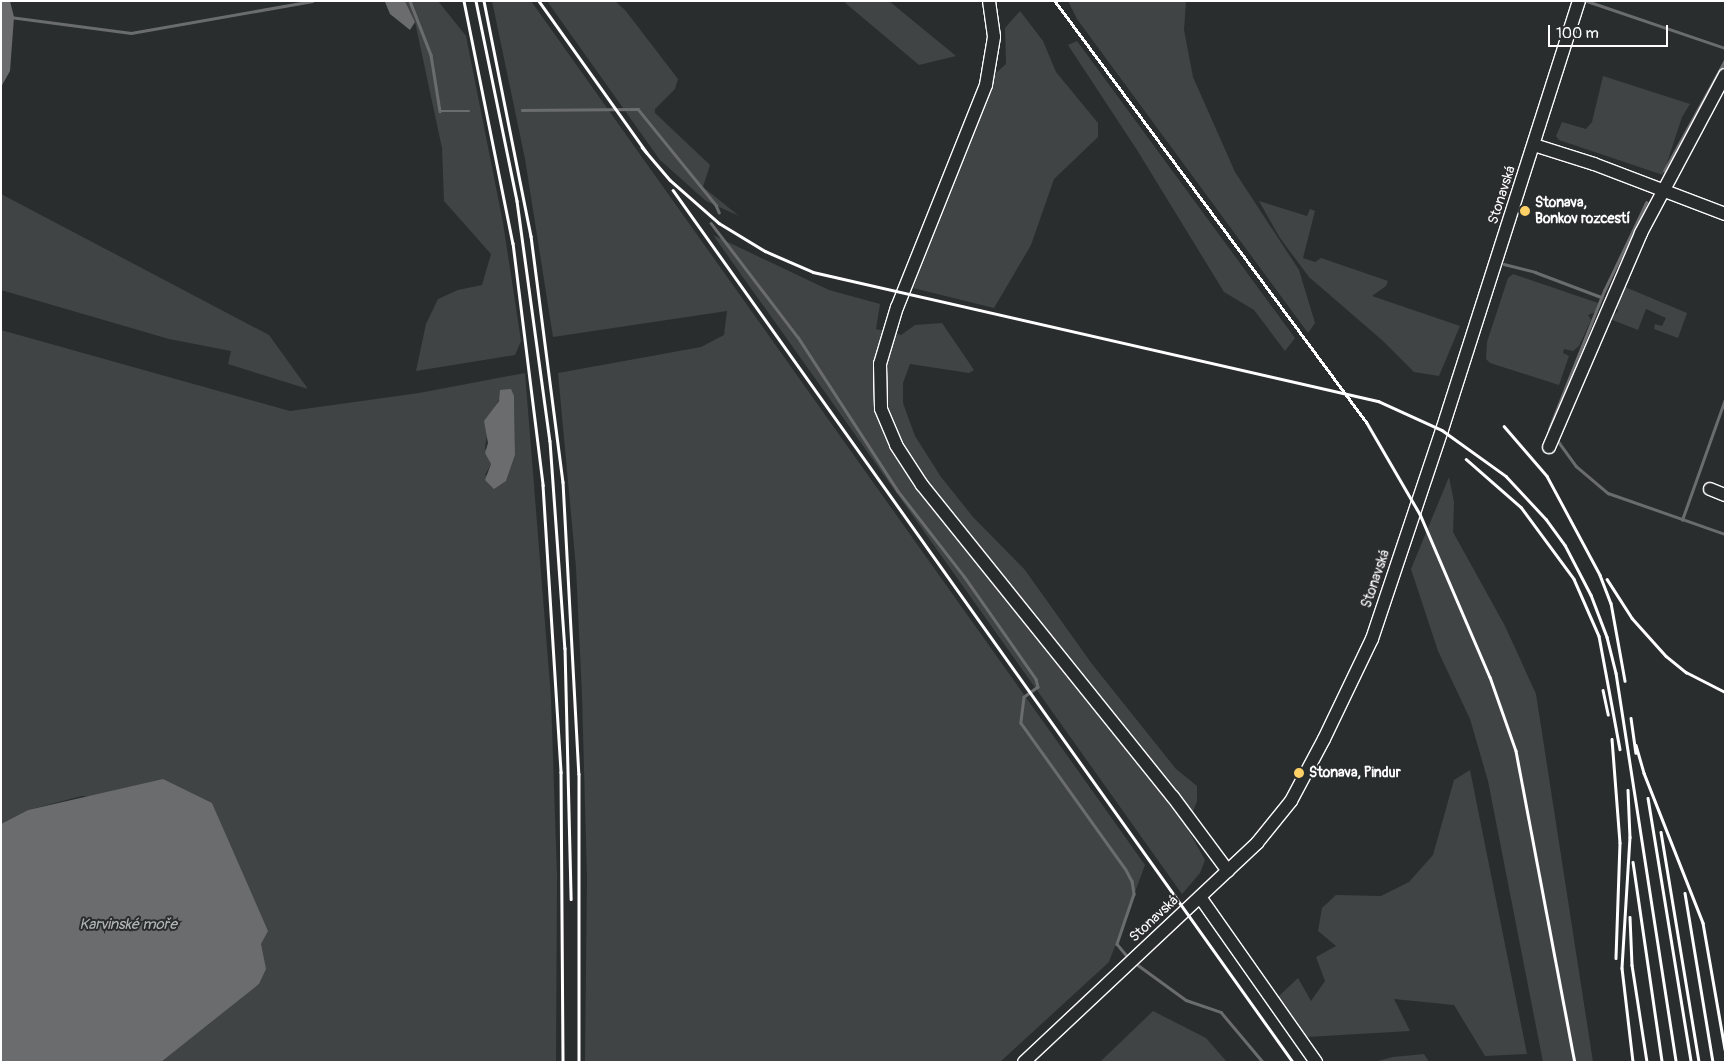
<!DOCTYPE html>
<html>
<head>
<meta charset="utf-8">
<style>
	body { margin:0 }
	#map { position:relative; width:1726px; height:1063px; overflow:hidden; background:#2a2d2e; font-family:Pangolin,sans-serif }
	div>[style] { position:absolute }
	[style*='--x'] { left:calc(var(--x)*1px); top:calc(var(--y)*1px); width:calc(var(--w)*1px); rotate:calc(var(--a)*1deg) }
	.green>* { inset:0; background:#414445 }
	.water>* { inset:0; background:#6a6c6d }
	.stream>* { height:2.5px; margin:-1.25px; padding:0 1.25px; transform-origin:1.25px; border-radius:1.25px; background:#6a6c6d }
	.roads { filter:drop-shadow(1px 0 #fff) drop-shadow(-1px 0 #fff) drop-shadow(0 1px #fff) drop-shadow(0 -1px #fff) }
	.minor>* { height:12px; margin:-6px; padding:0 6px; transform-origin:6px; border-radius:6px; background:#2a2d2e }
	.rail>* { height:2.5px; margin:-1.25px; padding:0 1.25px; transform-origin:1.25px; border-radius:1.25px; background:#fff }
	.dots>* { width:14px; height:14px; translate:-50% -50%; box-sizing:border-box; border:2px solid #2a2d2e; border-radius:50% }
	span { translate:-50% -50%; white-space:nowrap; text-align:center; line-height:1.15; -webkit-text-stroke:4px #2a2d2e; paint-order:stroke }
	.street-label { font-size:14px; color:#fff }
	.poi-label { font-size:14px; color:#fff; font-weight:700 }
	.left { translate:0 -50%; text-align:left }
	.water-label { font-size:15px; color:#b4b6b6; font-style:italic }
	.frame { position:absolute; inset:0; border:2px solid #fff; pointer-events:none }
	.scale { position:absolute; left:1548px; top:25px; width:120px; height:22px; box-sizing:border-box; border:2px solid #fff; border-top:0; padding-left:6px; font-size:15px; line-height:18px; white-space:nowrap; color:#fff; -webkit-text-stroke:4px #2a2d2e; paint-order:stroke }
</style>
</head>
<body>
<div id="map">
	<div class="green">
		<i style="clip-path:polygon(405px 1px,438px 1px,466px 36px,503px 223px,521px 341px,515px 355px,416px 371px,426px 324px,438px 299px,458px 290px,482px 285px,491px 254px,444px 201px,442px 148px,415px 22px)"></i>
		<i style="clip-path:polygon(492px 1px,531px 1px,1145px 865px,1109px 962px,1000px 1062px,585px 1062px,587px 877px,582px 695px,576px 568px,558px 373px,701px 347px,724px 335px,727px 311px,553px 337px,525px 159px)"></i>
		<i style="clip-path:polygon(547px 1px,615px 1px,625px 10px,678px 79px,675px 89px,655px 109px,655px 113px,710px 165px,703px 187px,739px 216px,706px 201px,660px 160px)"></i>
		<i style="clip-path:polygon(843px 1px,889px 1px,956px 56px,919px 65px)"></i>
		<i style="clip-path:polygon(1068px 1px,1186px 1px,1184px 30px,1193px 77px,1235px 172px,1299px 270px,1315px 323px,1308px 333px,1077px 19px)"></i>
		<i style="clip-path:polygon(1020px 11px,1043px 41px,1056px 72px,1098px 123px,1098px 137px,1054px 179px,1031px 245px,994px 308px,913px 288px,996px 73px,1006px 64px,1005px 28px)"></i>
		<i style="clip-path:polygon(1077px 41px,1295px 338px,1285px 351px,1254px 310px,1224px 292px,1137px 150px,1068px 45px)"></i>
		<i style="clip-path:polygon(1603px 76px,1690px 104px,1682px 117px,1663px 175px,1559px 140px,1556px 136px,1562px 122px,1586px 129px,1592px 122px)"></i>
		<i style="clip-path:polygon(1px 194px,269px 335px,308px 389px,228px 364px,231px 351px,169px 339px,1px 290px)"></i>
		<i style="clip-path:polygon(1259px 201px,1307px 216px,1310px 209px,1315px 211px,1303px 258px,1315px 262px,1321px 258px,1388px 281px,1386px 286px,1372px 296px,1460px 326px,1439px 376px,1414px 372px,1383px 341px,1309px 277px,1280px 238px)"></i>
		<i style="clip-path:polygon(713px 235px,829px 290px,880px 304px,876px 329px,901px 335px,915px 325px,942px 323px,974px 370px,969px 373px,910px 364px,903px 383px,903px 403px,915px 436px,941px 477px,973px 517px,1025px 570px,1092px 664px,1176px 769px,1197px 786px,1197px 801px,1187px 828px,1205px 860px,1200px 873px,1182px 894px)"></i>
		<i style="clip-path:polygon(1513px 274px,1598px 303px,1595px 312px,1588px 315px,1591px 320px,1579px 346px,1573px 351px,1564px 349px,1563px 353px,1569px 356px,1559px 385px,1490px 363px,1486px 359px,1487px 342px,1508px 278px)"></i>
		<i style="clip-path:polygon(1625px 287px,1687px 313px,1678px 338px,1654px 329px,1655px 324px,1662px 326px,1666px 318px,1646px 309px,1638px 330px,1610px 319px,1618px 311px,1617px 306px)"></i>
		<i style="clip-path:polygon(evenodd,1px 330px,290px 411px,419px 393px,525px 373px,551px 698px,557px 875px,556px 1062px,160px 1062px,259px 984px,261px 944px,267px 931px,212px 803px,82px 796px,28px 810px,1px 824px,1px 330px,514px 396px,515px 455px,506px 481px,485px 475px,491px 464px,485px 448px,490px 414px,499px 400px,514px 396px)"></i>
		<i style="clip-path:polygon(1449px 477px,1454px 502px,1453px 532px,1505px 626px,1536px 694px,1593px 1062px,1543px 1062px,1488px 781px,1470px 719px,1438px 651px,1411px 569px)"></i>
		<i style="clip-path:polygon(1470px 770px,1527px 1054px,1485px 1056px,1454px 1005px,1394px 999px,1410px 1031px,1307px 1037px,1278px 997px,1298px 978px,1311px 1001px,1325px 981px,1316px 957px,1336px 946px,1318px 931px,1322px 908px,1336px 895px,1381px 896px,1409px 882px,1433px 855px,1454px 780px)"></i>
		<i style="clip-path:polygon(1153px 1011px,1206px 1038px,1227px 1062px,1100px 1062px)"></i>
		<i style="clip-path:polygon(1424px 1054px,1429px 1062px,1374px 1062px,1393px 1057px)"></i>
	</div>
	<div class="water">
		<i style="clip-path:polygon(1px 1px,10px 1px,14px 17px,10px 71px,1px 87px)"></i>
		<i style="clip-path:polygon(405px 1px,415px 22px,410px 30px,390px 14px,385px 2px)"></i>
		<i style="clip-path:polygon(511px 389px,514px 396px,515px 455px,506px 481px,494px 489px,485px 480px,491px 464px,485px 453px,488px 443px,484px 421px,499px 401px,500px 390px)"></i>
		<i style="clip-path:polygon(163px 779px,212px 803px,268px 931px,261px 944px,266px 969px,259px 984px,161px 1062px,1px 1062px,1px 824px,28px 810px)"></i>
	</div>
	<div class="stream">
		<i style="--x:410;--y:1;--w:58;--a:68.7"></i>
		<i style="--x:431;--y:55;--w:57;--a:80.9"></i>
		<i style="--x:440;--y:111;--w:29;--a:0"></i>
		<i style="--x:1587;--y:1;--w:146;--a:18.8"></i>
		<i style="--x:10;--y:17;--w:122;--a:7.5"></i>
		<i style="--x:131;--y:33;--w:184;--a:-10"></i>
		<i style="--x:522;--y:110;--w:116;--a:-0.5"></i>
		<i style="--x:638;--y:109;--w:124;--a:50.9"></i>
		<i style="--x:716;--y:205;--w:8;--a:67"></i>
		<i style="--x:1664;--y:171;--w:127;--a:-61.2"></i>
		<i style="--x:711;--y:223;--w:143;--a:52.7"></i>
		<i style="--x:798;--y:337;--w:184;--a:57"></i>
		<i style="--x:898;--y:491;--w:108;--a:52.2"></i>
		<i style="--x:964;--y:576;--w:126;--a:55"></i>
		<i style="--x:1036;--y:679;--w:8;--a:76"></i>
		<i style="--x:1038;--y:687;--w:17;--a:144"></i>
		<i style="--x:1024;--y:697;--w:26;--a:97"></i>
		<i style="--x:1021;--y:723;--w:178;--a:54.4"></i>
		<i style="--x:1125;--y:868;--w:15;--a:62"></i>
		<i style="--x:1132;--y:881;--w:13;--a:81"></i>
		<i style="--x:1134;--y:894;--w:53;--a:108.8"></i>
		<i style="--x:1117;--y:944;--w:16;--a:50"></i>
		<i style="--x:1504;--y:264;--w:32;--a:14"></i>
		<i style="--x:1535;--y:272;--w:71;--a:20.7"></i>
		<i style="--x:1549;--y:429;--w:149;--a:-68.3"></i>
		<i style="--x:1604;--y:291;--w:98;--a:-64.5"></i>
		<i style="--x:1558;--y:441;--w:31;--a:54"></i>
		<i style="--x:1576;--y:466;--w:42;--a:40.2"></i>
		<i style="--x:1608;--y:493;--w:124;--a:19.3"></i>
		<i style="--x:1682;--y:520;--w:128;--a:-70.4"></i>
		<i style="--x:1138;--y:965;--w:59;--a:36.1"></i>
		<i style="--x:1186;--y:1000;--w:37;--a:19"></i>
		<i style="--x:1221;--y:1012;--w:65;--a:50"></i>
	</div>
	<div class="roads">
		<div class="minor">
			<i style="--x:989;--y:1;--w:36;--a:82"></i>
			<i style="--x:994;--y:37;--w:49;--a:99.5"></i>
			<i style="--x:986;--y:85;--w:239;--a:111.8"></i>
			<i style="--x:897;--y:307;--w:59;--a:106.6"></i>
			<i style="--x:880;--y:364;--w:45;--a:88.7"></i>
			<i style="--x:881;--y:409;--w:39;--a:67"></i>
			<i style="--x:896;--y:445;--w:48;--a:57"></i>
			<i style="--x:922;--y:485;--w:400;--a:51.2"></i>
			<i style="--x:1173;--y:797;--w:92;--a:53.4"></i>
			<i style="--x:1534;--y:145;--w:63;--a:17.6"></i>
			<i style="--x:1594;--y:164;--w:140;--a:20.9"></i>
			<i style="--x:1549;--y:447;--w:233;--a:-66.7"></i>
			<i style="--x:1641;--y:233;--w:179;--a:-62"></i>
			<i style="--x:1710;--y:489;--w:16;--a:22"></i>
			<i style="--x:1200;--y:897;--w:202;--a:54.9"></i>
			<i style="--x:1024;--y:1062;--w:320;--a:-43.2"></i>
			<i style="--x:1257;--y:843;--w:54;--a:-51"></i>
			<i style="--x:1291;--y:801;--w:70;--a:-62"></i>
			<i style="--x:1324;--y:739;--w:111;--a:-64.4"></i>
			<i style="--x:1372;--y:639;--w:220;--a:-71.5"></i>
			<i style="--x:1442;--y:430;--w:450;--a:-72.3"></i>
		</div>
	</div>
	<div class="rail">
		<i style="--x:464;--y:1;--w:247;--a:78.6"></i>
		<i style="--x:513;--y:243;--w:244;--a:82.9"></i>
		<i style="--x:543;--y:485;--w:288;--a:86.4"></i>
		<i style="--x:561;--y:772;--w:290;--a:89.6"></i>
		<i style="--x:476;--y:1;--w:204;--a:78.4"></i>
		<i style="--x:517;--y:201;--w:242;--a:82.2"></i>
		<i style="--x:550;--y:441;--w:208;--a:85.9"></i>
		<i style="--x:565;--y:648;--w:251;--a:88.6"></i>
		<i style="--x:484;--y:1;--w:240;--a:78.7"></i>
		<i style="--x:531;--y:236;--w:248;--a:82.6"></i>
		<i style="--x:563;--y:482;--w:292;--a:86.9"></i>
		<i style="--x:579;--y:774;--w:288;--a:90"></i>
		<i style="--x:539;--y:1;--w:186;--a:54.6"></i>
		<i style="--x:1055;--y:1;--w:525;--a:53.52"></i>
		<i style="--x:1367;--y:423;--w:105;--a:59.8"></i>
		<i style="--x:1420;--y:514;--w:177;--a:66.8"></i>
		<i style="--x:1490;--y:677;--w:78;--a:70.6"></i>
		<i style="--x:1516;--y:751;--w:317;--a:79.3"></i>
		<i style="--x:642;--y:147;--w:43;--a:49.7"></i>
		<i style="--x:670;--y:180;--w:65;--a:41.3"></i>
		<i style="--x:719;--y:223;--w:54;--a:31.3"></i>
		<i style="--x:765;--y:251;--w:52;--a:23.6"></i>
		<i style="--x:813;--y:272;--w:580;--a:12.86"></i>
		<i style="--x:1378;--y:401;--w:70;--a:24.4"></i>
		<i style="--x:1442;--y:430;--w:79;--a:35.7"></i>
		<i style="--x:1506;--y:476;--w:59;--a:47.1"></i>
		<i style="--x:1546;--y:519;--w:32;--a:54"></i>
		<i style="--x:1565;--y:545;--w:56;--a:62.5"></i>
		<i style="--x:1591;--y:595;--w:45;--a:69.1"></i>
		<i style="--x:1607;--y:637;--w:37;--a:76"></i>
		<i style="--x:1616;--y:673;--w:394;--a:81.2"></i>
		<i style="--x:673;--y:190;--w:1070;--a:54.59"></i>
		<i style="--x:1504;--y:426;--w:66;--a:49.3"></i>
		<i style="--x:1547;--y:476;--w:112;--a:61.8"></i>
		<i style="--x:1600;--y:575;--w:30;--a:69"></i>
		<i style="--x:1611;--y:603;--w:79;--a:79.8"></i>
		<i style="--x:1466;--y:459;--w:73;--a:41.1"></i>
		<i style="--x:1521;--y:507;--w:89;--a:53.6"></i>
		<i style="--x:1574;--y:579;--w:62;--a:66.3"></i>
		<i style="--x:1599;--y:636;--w:115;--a:79.5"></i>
		<i style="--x:1607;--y:579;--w:46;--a:57.3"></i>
		<i style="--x:1632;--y:618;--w:51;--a:48.2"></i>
		<i style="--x:1666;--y:656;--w:26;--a:39"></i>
		<i style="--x:1686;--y:672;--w:44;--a:27.1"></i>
		<i style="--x:1603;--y:690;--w:25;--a:78"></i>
		<i style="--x:1631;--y:718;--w:35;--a:82"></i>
		<i style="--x:1612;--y:739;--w:104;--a:85.6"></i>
		<i style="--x:1620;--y:843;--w:115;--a:92"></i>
		<i style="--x:1636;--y:745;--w:29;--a:74"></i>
		<i style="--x:1644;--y:773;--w:161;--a:68.5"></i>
		<i style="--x:1703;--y:923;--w:128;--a:80.1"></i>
		<i style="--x:1628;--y:790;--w:47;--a:87.6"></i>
		<i style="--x:1630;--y:837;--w:131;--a:93.5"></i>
		<i style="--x:1622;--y:968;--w:95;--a:83.3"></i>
		<i style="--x:1648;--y:798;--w:267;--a:80.7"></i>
		<i style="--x:1661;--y:832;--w:233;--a:80.6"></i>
		<i style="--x:1633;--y:862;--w:202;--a:81.7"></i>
		<i style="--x:1685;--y:893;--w:171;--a:80.6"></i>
		<i style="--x:1630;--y:917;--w:48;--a:87.6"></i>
		<i style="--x:1632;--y:965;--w:98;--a:81.2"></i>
	</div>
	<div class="dots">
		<i style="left:1525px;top:211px;background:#ffd166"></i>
		<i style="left:1299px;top:773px;background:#ffd166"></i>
	</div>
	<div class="street-label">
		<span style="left:1502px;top:195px;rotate:-72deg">Stonavská</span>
		<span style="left:1376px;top:579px;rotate:-71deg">Stonavská</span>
		<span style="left:1154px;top:919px;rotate:-43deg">Stonavská</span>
	</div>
	<div class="poi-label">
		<span class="left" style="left:1535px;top:211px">Stonava,<br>Bonkov rozcestí</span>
		<span class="left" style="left:1309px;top:773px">Stonava, Pindur</span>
	</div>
	<div class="water-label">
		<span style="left:128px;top:925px">Karvinské moře</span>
	</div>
	<div class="frame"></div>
	<div class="scale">100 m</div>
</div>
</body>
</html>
